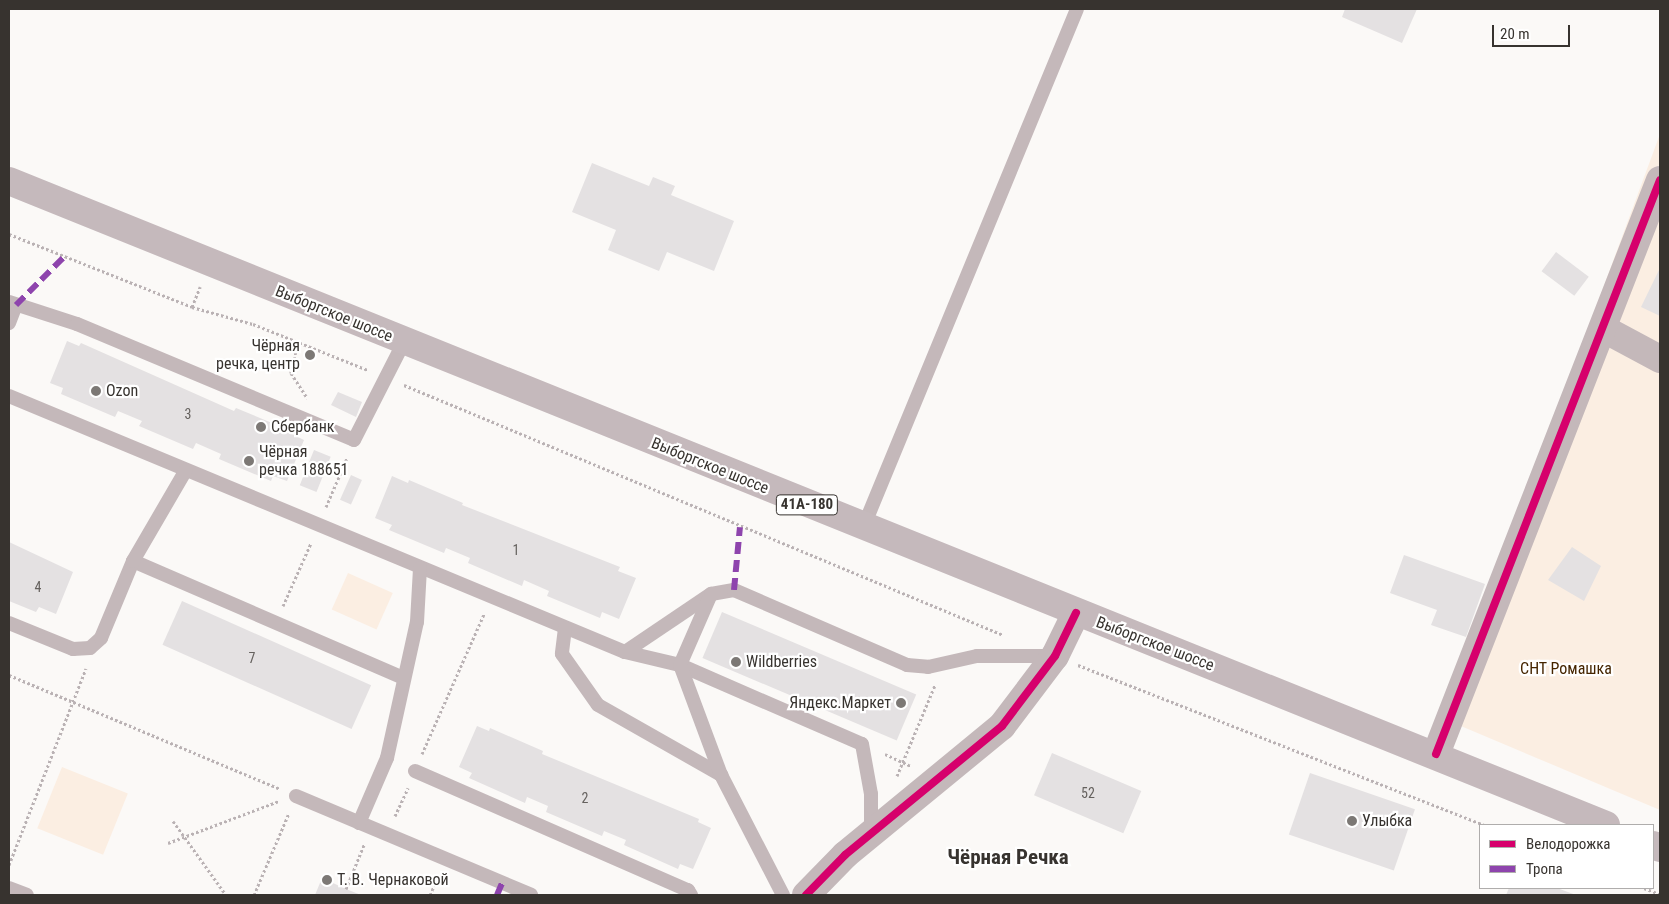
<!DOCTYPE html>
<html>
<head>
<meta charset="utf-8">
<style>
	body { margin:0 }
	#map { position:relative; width:1669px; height:904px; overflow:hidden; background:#fbf9f7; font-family:"Roboto Condensed",sans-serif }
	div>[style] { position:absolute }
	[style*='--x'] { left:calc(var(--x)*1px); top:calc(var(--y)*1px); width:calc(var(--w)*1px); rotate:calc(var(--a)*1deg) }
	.green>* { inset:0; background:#fbeee2; transform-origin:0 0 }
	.building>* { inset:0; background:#e4e1e2; transform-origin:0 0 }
	.path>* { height:3px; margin-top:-1.5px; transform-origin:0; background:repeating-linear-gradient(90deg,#bab2b4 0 2.5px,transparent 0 5px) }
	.lane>* { height:14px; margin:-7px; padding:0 7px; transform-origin:7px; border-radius:7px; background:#c4b8ba }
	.street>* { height:28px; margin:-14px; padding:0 14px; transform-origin:14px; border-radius:14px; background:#c4b8ba }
	.primary>* { height:28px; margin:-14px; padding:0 14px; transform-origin:14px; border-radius:14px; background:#c5b9bc }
	.quiet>* { height:6px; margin-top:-3px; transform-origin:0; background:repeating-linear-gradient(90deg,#8e44ad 0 12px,transparent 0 18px) }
	.cycleway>* { height:8px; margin:-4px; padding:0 4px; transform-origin:4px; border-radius:4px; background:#d6006c }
	.dots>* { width:14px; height:14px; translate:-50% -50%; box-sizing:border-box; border:2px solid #fff; border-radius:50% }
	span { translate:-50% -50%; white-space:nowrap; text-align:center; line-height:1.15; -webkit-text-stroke:4.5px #fff; paint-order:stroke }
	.number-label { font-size:14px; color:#65615e }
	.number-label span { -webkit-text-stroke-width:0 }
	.shield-label span { padding:1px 4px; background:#fff; border:1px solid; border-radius:4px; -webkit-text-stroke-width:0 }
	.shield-label { font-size:15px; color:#37332f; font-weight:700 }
	.street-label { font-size:16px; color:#37332f }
	.poi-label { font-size:16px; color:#37332f }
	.right { translate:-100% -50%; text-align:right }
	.left { translate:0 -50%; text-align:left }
	.park-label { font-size:16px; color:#452500 }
	.district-label { font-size:21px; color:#37332f; font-weight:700 }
	.frame { position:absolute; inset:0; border:10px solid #37332f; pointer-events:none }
	.legend { position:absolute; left:1479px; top:824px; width:175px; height:65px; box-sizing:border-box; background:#fff; border:1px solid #afadac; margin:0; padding:6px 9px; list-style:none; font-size:15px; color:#37332f }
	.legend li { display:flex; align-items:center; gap:10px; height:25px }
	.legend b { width:25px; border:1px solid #afadac }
	.scale { position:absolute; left:1492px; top:25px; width:78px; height:22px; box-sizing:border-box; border:2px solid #37332f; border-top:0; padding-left:6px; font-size:15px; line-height:18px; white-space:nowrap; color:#37332f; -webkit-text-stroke:4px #fff; paint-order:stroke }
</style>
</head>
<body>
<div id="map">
	<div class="green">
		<i style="clip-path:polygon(1660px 134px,1660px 810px,1449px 721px,1564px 394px)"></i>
		<i style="left:348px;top:573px;width:49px;height:40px;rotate:24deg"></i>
		<i style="left:62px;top:767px;width:71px;height:66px;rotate:22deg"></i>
	</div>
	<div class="building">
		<i style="clip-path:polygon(1345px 9px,1417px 9px,1402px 43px,1342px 17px)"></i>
		<i style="clip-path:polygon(592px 163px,649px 186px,653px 177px,675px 186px,671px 195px,734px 221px,714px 271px,667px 252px,659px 271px,608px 250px,616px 230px,572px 212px)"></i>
		<i style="left:1556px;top:252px;width:41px;height:24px;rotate:37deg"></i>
		<i style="clip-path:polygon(1659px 270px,1660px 271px,1660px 316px,1641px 307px)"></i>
		<i style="clip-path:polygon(67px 341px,79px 346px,81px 343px,234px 411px,236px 408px,291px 431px,290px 433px,304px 440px,287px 481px,273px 476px,271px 481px,219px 459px,221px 454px,196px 443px,193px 449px,139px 426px,142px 421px,118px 411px,115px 417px,61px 394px,63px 388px,50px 383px)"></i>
		<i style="clip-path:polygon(338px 392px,362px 402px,356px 417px,331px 405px)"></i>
		<i style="left:314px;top:450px;width:18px;height:38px;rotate:22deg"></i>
		<i style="left:351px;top:475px;width:12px;height:27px;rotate:24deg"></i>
		<i style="clip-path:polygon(392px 476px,408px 483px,409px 480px,463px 503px,462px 505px,620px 567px,618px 571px,636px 578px,619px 619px,602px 612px,600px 618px,547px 596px,549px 591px,524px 580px,522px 586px,468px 563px,470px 558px,446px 548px,444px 553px,389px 530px,392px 525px,375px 518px)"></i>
		<i style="clip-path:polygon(9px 542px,73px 572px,56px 614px,39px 607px,36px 612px,9px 601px)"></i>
		<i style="clip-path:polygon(1572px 547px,1601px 566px,1584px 601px,1548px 580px)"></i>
		<i style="clip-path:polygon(1404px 555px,1485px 584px,1466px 637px,1431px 625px,1437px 610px,1390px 593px)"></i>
		<i style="left:182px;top:601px;width:207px;height:48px;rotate:24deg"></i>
		<i style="left:722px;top:612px;width:211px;height:50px;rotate:23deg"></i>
		<i style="clip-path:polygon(477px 726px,489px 731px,490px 728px,543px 751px,542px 754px,699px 819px,698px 822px,711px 828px,693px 869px,680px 864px,678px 869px,624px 845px,626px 840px,604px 831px,602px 836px,546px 812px,548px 806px,527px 797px,525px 803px,469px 778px,472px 773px,459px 767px)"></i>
		<i style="left:1052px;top:753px;width:97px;height:46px;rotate:23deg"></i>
		<i style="left:1310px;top:773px;width:111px;height:65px;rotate:19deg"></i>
		<i style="clip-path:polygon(322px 878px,346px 889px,361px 895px,315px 895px)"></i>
		<i style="clip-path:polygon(1509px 888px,1557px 888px,1576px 895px,1506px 895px)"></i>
	</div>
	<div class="path">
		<i style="--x:9;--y:234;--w:197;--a:21.7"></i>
		<i style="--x:192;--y:307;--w:63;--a:15.6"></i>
		<i style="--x:253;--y:324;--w:124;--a:21.8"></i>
		<i style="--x:192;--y:307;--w:22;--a:-68"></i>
		<i style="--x:298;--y:342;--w:32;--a:103"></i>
		<i style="--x:291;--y:373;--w:30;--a:57"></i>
		<i style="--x:404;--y:385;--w:649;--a:22.65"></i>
		<i style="--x:326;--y:507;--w:53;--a:-66.8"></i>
		<i style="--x:283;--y:606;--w:69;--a:-66"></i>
		<i style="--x:1078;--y:665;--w:437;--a:21.5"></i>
		<i style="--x:9;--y:675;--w:294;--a:22.8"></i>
		<i style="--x:422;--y:754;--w:153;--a:-66.1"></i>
		<i style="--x:885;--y:754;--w:29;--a:25"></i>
		<i style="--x:897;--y:776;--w:99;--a:-67.3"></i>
		<i style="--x:395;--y:816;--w:31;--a:-65"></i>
		<i style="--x:173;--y:821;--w:91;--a:54.4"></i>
		<i style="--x:168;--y:843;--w:119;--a:-20.7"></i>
		<i style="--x:9;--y:865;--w:211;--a:-68.6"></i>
		<i style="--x:1644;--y:888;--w:17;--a:21"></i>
		<i style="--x:346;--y:889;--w:48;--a:-67.8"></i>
		<i style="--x:254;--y:895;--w:89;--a:-66.9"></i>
		<i style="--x:430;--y:895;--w:20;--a:-66"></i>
	</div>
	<div class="lane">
		<i style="--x:9;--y:302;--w:71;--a:17.9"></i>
		<i style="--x:77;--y:324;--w:300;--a:22.7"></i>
		<i style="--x:354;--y:440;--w:110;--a:-63"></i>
		<i style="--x:9;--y:323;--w:19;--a:-69"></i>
		<i style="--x:9;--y:396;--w:667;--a:22.57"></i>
		<i style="--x:625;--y:652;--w:57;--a:13.3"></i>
		<i style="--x:680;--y:665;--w:198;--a:23.5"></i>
		<i style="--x:862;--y:744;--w:51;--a:79.8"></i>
		<i style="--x:871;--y:794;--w:39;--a:90"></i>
		<i style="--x:863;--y:528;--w:561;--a:-67.59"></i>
		<i style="--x:133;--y:561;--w:295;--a:23.4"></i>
		<i style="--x:9;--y:623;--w:69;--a:22.1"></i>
		<i style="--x:73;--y:649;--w:17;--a:-3"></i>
		<i style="--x:90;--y:648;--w:15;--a:-42"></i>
		<i style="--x:101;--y:638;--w:83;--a:-67.4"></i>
		<i style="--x:133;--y:561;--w:105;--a:-59.8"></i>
		<i style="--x:565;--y:628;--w:26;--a:97"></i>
		<i style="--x:562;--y:654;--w:62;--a:54.8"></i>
		<i style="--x:598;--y:705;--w:142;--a:29.6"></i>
		<i style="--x:625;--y:652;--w:104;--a:-34"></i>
		<i style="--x:415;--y:771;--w:298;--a:23.6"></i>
		<i style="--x:688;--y:890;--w:6;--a:59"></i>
		<i style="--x:296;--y:796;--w:255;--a:22.8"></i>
		<i style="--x:359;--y:823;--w:71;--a:-66.7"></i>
		<i style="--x:387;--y:758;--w:139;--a:-77.6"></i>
		<i style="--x:417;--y:622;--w:54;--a:-86.8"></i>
		<i style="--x:9;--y:888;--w:19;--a:21"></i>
		<i style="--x:783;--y:895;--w:135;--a:-117.3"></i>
		<i style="--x:721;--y:775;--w:117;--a:-110.4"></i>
		<i style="--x:680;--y:665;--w:77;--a:-66.4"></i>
		<i style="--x:711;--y:594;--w:23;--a:-10"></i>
		<i style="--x:734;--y:590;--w:189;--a:23.4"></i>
		<i style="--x:907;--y:665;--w:21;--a:5"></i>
		<i style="--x:928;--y:667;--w:50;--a:-12.7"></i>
		<i style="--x:977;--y:656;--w:78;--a:0"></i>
	</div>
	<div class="street">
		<i style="--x:1604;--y:329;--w:64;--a:28.2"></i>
		<i style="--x:1436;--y:754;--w:616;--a:-68.68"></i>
		<i style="--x:806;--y:895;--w:56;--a:-45.7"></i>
		<i style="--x:845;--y:855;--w:203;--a:-39.4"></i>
		<i style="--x:1002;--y:726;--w:88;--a:-52.9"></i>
		<i style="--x:1055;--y:656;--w:48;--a:-64"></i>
	</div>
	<div class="primary">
		<i style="--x:9;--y:181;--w:1722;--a:21.96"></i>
		<i style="--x:1653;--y:845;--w:8;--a:23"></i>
	</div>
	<div class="quiet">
		<i style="--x:16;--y:305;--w:69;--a:-45"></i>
		<i style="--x:734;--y:590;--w:63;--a:-84.6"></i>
		<i style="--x:497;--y:895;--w:13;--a:-67"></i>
	</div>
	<div class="cycleway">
		<i style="--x:1436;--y:754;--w:616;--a:-68.68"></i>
		<i style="--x:806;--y:895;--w:56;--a:-45.7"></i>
		<i style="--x:845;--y:855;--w:203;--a:-39.4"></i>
		<i style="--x:1002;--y:726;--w:88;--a:-52.9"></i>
		<i style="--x:1055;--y:656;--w:48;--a:-64"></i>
	</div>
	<div class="dots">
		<i style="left:310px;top:355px;background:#7c7875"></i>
		<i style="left:96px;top:391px;background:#7c7875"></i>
		<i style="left:261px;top:427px;background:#7c7875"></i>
		<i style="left:249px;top:461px;background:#7c7875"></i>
		<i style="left:736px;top:662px;background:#7c7875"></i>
		<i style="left:901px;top:703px;background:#7c7875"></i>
		<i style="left:1352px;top:821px;background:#7c7875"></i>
		<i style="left:327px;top:880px;background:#7c7875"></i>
	</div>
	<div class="number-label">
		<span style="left:188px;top:414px">3</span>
		<span style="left:516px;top:550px">1</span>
		<span style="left:38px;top:587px">4</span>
		<span style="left:252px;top:658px">7</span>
		<span style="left:1088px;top:793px">52</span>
		<span style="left:585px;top:798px">2</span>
	</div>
	<div class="shield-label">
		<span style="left:807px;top:505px">41А-180</span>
	</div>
	<div class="street-label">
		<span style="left:334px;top:314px;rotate:22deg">Выборгское шоссе</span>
		<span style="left:710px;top:466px;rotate:22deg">Выборгское шоссе</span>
		<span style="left:1155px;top:644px;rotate:21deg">Выборгское шоссе</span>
	</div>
	<div class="poi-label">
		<span class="right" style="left:300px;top:355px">Чёрная<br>речка, центр</span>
		<span class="left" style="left:106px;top:391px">Ozon</span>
		<span class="left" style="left:271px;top:427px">Сбербанк</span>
		<span class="left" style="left:259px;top:461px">Чёрная<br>речка 188651</span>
		<span class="left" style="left:746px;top:662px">Wildberries</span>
		<span class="right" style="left:891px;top:703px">Яндекс.Маркет</span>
		<span class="left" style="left:1362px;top:821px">Улыбка</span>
		<span class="left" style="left:337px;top:880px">Т. В. Чернаковой</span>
	</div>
	<div class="park-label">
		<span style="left:1566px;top:669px">СНТ Ромашка</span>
	</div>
	<div class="district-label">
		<span style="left:1008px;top:857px">Чёрная Речка</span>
	</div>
	<div class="frame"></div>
	<ul class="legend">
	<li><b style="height:6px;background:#d6006c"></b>Велодорожка</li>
	<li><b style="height:6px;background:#8e44ad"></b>Тропа</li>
	</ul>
	<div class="scale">20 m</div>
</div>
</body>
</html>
